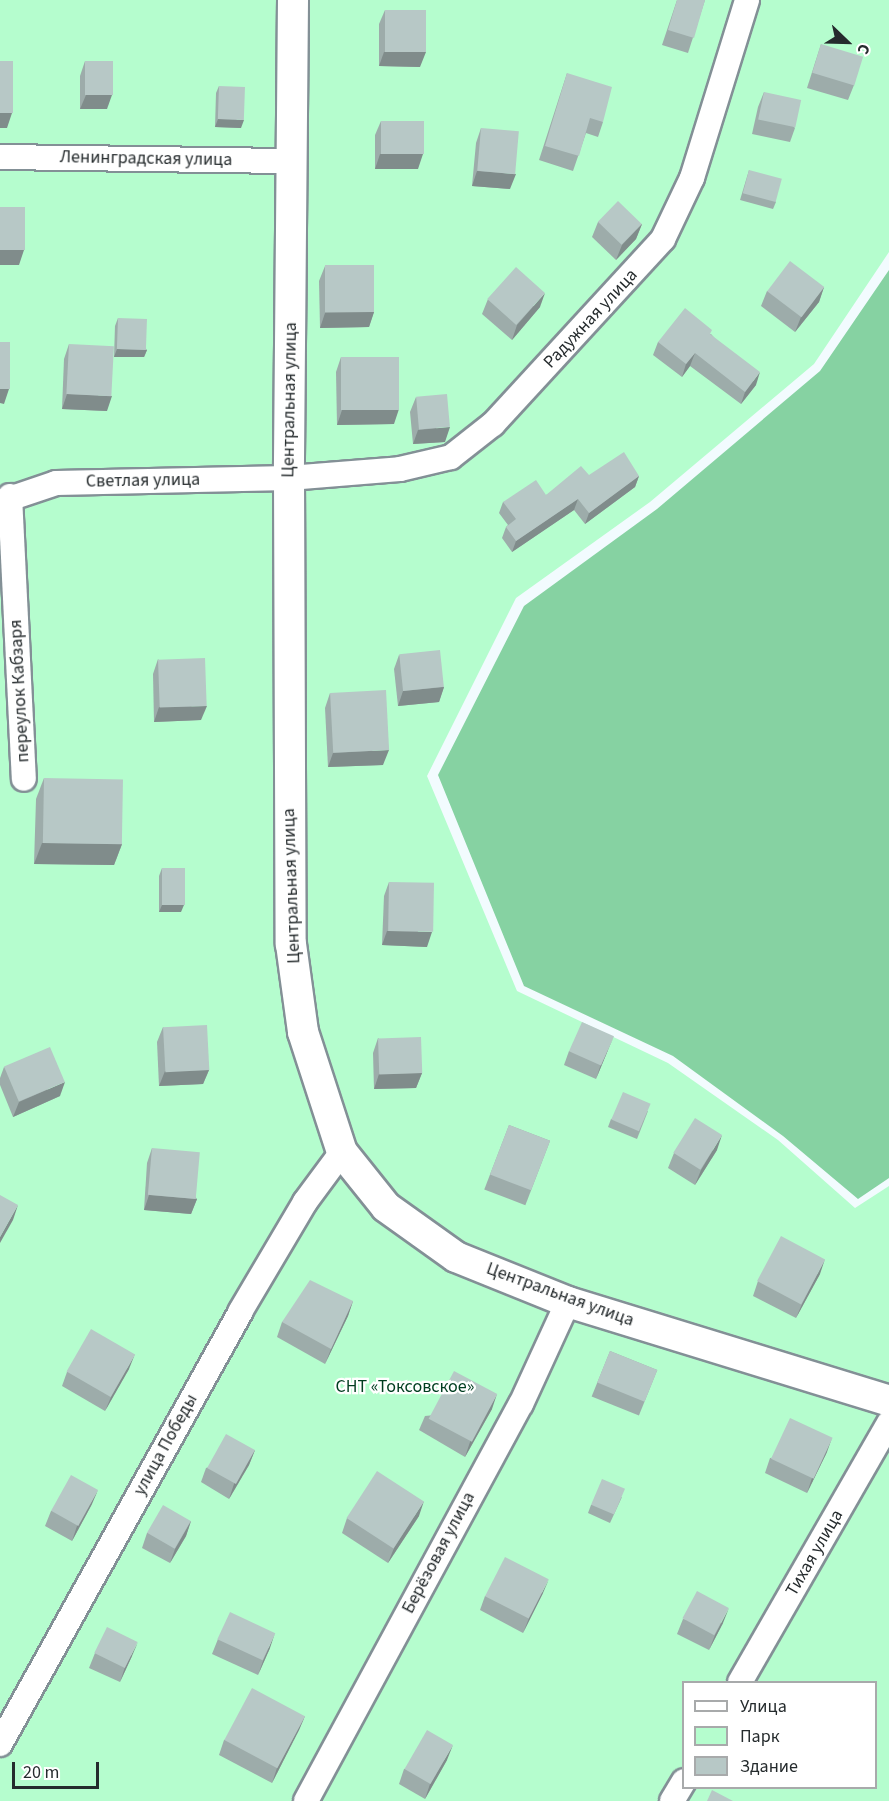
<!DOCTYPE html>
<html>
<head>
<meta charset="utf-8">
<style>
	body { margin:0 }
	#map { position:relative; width:889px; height:1801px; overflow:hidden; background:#f2fbfe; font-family:"Source Sans 3",sans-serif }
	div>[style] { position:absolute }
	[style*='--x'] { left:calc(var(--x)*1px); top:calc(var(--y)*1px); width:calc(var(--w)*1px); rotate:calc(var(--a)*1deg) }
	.green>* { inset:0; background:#b5fdce }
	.forest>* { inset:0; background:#86d2a2 }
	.roads { filter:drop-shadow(2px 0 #839096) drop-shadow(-2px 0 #839096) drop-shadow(0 2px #839096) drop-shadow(0 -2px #839096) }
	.minor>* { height:24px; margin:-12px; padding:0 12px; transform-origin:12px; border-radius:12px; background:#fff }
	.tertiary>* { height:30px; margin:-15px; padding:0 15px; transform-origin:15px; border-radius:15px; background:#fff }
	.wall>* { inset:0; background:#9dacaa; transform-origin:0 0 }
	.shaded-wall>* { inset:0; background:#808c8b }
	.building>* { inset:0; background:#b7c8c6; transform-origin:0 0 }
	span { translate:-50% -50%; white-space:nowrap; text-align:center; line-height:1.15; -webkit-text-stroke:4.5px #fff; paint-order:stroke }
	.street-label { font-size:18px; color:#252b2d }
	.park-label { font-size:18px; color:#003e20 }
	.legend { position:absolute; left:682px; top:1681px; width:195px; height:108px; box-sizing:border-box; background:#fff; border:2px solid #a8aaab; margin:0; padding:8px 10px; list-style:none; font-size:18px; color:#252b2d }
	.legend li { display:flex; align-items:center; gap:12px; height:30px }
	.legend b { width:30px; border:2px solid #a8aaab }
	.north { position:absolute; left:817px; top:12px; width:60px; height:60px; -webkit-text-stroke:4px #fff; paint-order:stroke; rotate:113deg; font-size:16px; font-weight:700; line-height:24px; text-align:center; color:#252b2d }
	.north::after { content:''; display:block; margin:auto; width:21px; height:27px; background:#252b2d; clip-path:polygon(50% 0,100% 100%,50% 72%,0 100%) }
	.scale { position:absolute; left:12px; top:1762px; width:87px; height:27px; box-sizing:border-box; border:3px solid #252b2d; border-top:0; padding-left:8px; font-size:18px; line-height:21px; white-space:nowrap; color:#252b2d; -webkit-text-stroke:4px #fff; paint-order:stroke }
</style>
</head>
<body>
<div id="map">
	<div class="green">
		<i style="clip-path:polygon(evenodd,0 0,889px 0,889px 252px,814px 364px,650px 502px,516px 598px,427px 776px,517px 991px,668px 1063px,778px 1140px,855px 1208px,889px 1186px,889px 1801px,0 1801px,0 0,684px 1682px,876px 1682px,876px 1788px,684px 1788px,684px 1682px)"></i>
	</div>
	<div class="forest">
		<i style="clip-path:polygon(889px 270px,889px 1178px,858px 1199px,783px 1136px,673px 1056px,524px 986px,438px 775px,524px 606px,657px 509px,820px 371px)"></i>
	</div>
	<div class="roads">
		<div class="minor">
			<i style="--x:0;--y:157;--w:293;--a:0.8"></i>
			<i style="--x:10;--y:496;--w:283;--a:87.2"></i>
			<i style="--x:0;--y:502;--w:59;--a:-18.7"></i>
			<i style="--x:56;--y:483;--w:233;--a:-1.2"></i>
			<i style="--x:289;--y:478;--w:111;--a:-4.6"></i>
			<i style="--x:400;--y:469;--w:52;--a:-13.2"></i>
			<i style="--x:451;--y:457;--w:53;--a:-38.2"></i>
			<i style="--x:493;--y:424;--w:251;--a:-47.4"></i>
			<i style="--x:663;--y:239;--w:68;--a:-64.6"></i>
			<i style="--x:692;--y:178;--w:186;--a:-72.8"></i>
			<i style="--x:740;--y:1682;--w:299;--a:-60.1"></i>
			<i style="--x:0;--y:1744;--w:494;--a:-60.9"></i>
			<i style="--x:240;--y:1312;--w:128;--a:-59.4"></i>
			<i style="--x:305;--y:1202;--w:62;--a:-53.5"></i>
			<i style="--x:306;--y:1801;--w:451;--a:-61.6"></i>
			<i style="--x:521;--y:1404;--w:112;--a:-65.3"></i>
			<i style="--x:672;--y:1801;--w:23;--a:-59"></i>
		</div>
		<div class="tertiary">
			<i style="--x:293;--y:0;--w:478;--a:90.5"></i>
			<i style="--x:289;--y:478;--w:466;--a:89.8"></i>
			<i style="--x:291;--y:944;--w:89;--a:82.2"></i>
			<i style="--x:303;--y:1032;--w:126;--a:72"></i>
			<i style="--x:342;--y:1152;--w:70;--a:51.3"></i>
			<i style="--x:386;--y:1207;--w:86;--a:35.5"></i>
			<i style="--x:456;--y:1257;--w:121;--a:21.9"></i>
			<i style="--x:568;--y:1302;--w:336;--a:17.1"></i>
		</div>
	</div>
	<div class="wall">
		<i style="clip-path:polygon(677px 0,705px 0,688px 53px,662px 45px)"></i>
		<i style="clip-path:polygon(385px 10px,420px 67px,379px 66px,379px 24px)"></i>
		<i style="clip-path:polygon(821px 44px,854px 85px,848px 100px,807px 88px)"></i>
		<i style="clip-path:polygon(85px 61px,107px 109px,80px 109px,80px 76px)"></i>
		<i style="clip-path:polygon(567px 73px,603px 122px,598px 137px,586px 133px,573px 171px,539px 160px)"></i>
		<i style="clip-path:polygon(219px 86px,241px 128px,215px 127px,216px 93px)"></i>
		<i style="clip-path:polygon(764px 92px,795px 128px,790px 142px,752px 134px,758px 107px)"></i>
		<i style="clip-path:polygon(381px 121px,418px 169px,375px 169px,375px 135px)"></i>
		<i style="clip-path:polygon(481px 128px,510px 189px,472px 186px,476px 143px)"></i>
		<i style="clip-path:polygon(749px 170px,776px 202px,773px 209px,740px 200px)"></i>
		<i style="clip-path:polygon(598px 222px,642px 224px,636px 239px,616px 260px,592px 237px)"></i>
		<i style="clip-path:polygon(325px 266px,374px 312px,369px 327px,320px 328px,319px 281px)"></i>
		<i style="clip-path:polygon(824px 287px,819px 302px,795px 332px,761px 306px,767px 291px)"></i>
		<i style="clip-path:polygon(488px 299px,540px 307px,512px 340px,482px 314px)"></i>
		<i style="clip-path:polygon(118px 318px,147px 350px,144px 357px,114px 357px,115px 326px)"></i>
		<i style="clip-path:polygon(711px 334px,756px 385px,741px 404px,690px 366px,682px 377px,653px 355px,658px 342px)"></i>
		<i style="clip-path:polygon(69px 344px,107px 411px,62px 409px,64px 359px)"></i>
		<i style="clip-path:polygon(341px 357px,394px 424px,337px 425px,336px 372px)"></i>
		<i style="clip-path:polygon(416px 397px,445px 442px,413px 444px,410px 412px)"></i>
		<i style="clip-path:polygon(589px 475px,639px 476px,635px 487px,585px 524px,574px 510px,512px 552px,502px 538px,506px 527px,508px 525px,499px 513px,503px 502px,546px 495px)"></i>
		<i style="clip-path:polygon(399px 655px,444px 687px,439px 702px,398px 706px,394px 669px)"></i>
		<i style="clip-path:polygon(158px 659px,201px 720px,154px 722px,153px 674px)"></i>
		<i style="clip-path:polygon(330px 693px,383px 765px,328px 767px,325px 708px)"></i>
		<i style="clip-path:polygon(44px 778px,122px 844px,114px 865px,34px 864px,36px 799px)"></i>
		<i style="clip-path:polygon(162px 868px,181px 912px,159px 912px,159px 876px)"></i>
		<i style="clip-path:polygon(389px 882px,427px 947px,382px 945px,384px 896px)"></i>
		<i style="clip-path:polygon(163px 1027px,209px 1070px,203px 1084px,159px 1086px,157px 1042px)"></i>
		<i style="clip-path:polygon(378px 1038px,422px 1073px,416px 1088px,374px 1089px,373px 1053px)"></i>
		<i style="clip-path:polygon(608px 1050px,596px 1079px,564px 1065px,569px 1051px)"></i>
		<i style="clip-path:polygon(4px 1067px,60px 1096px,13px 1117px,0 1085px,0 1078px)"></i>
		<i style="clip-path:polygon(648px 1111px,637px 1139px,608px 1127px,611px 1119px)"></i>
		<i style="left:509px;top:1125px;width:44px;height:69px;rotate:21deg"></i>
		<i style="clip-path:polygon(152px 1148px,197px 1199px,191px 1214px,144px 1210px,147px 1163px)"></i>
		<i style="clip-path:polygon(717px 1150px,695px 1185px,668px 1168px,674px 1153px)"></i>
		<i style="clip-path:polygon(820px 1274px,796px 1318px,753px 1296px,758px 1281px)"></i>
		<i style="clip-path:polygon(353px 1301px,348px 1316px,325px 1364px,277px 1337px,282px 1322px)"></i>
		<i style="left:610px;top:1351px;width:51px;height:49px;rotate:22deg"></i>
		<i style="clip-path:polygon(129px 1369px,105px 1411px,62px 1386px,67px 1372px)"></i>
		<i style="clip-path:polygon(492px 1409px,465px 1457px,419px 1430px,425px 1416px)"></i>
		<i style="clip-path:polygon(255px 1450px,249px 1465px,229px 1499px,201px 1482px,206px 1468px)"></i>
		<i style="clip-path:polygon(827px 1452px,807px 1493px,765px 1473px,770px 1458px)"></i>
		<i style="clip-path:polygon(622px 1497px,610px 1523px,588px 1513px,591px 1505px)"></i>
		<i style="clip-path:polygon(92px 1504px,72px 1541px,45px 1526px,51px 1511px)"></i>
		<i style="clip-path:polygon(419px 1516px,388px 1563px,342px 1533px,347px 1518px)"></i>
		<i style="clip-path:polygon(191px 1521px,186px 1536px,170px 1563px,142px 1548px,147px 1533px)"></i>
		<i style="clip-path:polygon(543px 1593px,523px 1633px,480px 1610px,485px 1596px)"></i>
		<i style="clip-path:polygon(683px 1619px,723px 1623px,709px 1650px,677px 1634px)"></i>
		<i style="clip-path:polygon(218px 1639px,270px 1648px,258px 1675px,212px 1654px)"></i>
		<i style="clip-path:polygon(95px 1653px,132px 1656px,120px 1682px,89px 1668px)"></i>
		<i style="clip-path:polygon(305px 1716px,299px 1730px,272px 1783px,219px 1755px,224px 1740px)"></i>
		<i style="clip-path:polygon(447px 1760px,425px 1799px,399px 1784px,404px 1769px)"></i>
	</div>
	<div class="shaded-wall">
		<i style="clip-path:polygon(384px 52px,426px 52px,420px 67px,379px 66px)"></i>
		<i style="clip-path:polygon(86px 95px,112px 95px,107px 109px,80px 109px)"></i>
		<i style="clip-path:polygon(0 113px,12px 113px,7px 128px,0 128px)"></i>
		<i style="clip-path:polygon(218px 119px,244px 120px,241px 128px,215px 127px)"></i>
		<i style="clip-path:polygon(380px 154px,423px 154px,418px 169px,375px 169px)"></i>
		<i style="clip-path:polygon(477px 171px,516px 174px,510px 189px,472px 186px)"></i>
		<i style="clip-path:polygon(642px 224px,636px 239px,616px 260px,622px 245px)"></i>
		<i style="clip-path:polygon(0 250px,24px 250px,19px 265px,0 265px)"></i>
		<i style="clip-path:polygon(824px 287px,819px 302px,795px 332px,801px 317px)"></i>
		<i style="clip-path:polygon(545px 293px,540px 307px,512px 340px,517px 325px)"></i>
		<i style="clip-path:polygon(374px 312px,369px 327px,320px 328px,325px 313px)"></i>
		<i style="clip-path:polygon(117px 349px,147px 350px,144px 357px,114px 357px)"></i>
		<i style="clip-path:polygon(695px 353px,690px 366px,682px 377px,686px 364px)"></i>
		<i style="clip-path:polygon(760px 372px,756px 385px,741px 404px,745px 392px)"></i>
		<i style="clip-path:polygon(0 389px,9px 389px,4px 404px,0 403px)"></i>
		<i style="clip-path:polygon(67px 394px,112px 396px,107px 411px,62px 409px)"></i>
		<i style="clip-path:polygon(399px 409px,394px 424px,337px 425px,342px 410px)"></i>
		<i style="clip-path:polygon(450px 427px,445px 442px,413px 444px,418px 430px)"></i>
		<i style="clip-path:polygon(639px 476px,635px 487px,585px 524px,589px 513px)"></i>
		<i style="clip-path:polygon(578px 499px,574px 510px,512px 552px,516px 541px)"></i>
		<i style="clip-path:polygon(444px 687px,439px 702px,398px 706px,403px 691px)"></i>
		<i style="clip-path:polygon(207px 706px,201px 720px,154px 722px,159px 707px)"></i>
		<i style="clip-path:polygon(389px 750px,383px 765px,328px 767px,333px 753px)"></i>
		<i style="clip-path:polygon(42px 843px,122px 844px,114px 865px,34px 864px)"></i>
		<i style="clip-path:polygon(162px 905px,184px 905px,181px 912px,159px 912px)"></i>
		<i style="clip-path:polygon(387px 931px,432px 932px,427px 947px,382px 945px)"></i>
		<i style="clip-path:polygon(614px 1036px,608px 1050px,596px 1079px,601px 1064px)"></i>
		<i style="clip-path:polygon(209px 1070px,203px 1084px,159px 1086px,165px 1071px)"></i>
		<i style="clip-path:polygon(422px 1073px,416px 1088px,374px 1089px,379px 1074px)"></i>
		<i style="clip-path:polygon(65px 1082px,60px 1096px,13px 1117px,19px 1102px)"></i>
		<i style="clip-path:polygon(722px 1135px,717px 1150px,695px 1185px,701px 1170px)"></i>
		<i style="clip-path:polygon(149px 1195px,197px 1199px,191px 1214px,144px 1210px)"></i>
		<i style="clip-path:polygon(18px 1205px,13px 1220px,0 1243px,0 1237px)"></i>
		<i style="clip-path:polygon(825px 1259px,820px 1274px,796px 1318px,802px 1304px)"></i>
		<i style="clip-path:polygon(353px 1301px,348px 1316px,325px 1364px,331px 1349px)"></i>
		<i style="clip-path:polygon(135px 1354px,129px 1369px,105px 1411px,111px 1397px)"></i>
		<i style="clip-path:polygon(497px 1394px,492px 1409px,465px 1457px,470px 1442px)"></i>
		<i style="clip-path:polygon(832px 1438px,827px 1452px,807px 1493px,812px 1478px)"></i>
		<i style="clip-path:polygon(255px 1450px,249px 1465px,229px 1499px,234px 1484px)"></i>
		<i style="clip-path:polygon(98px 1490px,92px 1504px,72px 1541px,77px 1526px)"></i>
		<i style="clip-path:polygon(424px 1501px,419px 1516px,388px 1563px,394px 1548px)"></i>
		<i style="clip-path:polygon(191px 1521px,186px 1536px,170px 1563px,175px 1549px)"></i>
		<i style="clip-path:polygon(549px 1579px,543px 1593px,523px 1633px,529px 1618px)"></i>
		<i style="clip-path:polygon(729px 1608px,723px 1623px,709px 1650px,715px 1635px)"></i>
		<i style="clip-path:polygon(275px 1633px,270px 1648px,258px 1675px,263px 1661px)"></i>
		<i style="clip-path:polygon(138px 1642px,132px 1656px,120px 1682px,125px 1667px)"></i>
		<i style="clip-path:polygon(305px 1716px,299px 1730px,272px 1783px,277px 1768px)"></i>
		<i style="clip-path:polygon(453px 1745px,447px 1760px,425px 1799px,430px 1784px)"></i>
	</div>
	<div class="building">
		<i style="clip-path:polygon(677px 0,705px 0,694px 38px,668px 30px)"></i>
		<i style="left:385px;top:10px;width:41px;height:42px"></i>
		<i style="left:821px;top:44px;width:44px;height:30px;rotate:17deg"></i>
		<i style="left:0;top:61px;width:13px;height:52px"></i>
		<i style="left:85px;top:61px;width:28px;height:34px"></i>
		<i style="clip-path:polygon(567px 73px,612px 87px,603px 122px,590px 118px,579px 156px,545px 146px)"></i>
		<i style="left:219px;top:86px;width:26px;height:33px;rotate:2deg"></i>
		<i style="left:764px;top:92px;width:38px;height:28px;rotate:12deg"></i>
		<i style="left:381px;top:121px;width:43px;height:33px"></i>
		<i style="left:481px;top:128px;width:38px;height:43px;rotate:5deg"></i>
		<i style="left:749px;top:170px;width:34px;height:24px;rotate:15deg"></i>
		<i style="left:618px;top:201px;width:33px;height:29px;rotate:44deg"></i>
		<i style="left:0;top:207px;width:25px;height:43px"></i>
		<i style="left:790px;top:261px;width:43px;height:38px;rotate:37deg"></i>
		<i style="left:374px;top:265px;width:47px;height:49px;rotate:90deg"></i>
		<i style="left:516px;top:267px;width:39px;height:43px;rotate:42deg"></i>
		<i style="clip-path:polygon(685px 308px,712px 330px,710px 334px,760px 372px,745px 392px,695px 353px,686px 364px,658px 342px)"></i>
		<i style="left:118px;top:318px;width:29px;height:31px;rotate:2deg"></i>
		<i style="left:0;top:342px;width:10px;height:47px"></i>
		<i style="left:69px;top:344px;width:45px;height:50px;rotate:3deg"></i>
		<i style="left:341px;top:357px;width:58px;height:53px"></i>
		<i style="left:447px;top:394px;width:33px;height:31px;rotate:85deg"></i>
		<i style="clip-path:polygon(624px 452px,639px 476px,589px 513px,578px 499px,516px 541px,506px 527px,516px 519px,503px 502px,536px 480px,546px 495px,581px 466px,589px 475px)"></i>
		<i style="left:440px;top:650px;width:37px;height:41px;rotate:84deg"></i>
		<i style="left:205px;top:658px;width:48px;height:47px;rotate:88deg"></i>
		<i style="left:386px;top:690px;width:60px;height:56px;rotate:87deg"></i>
		<i style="left:44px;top:778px;width:79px;height:65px;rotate:1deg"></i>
		<i style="left:162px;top:868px;width:23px;height:37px"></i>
		<i style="left:389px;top:882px;width:45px;height:49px;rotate:1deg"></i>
		<i style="left:582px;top:1022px;width:35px;height:32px;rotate:24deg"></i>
		<i style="left:207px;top:1025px;width:45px;height:44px;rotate:87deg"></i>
		<i style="left:421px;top:1037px;width:36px;height:43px;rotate:88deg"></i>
		<i style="left:50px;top:1047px;width:38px;height:50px;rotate:67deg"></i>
		<i style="left:623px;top:1092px;width:30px;height:30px;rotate:23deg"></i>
		<i style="left:695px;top:1118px;width:32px;height:41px;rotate:32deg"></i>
		<i style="left:509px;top:1125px;width:44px;height:53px;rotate:21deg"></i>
		<i style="left:152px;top:1148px;width:48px;height:47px;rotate:5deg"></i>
		<i style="clip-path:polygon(0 1195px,18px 1205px,0 1237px)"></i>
		<i style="left:781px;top:1236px;width:50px;height:51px;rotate:28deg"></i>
		<i style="clip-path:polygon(310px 1280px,353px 1301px,331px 1349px,282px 1322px)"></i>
		<i style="left:91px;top:1329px;width:51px;height:49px;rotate:30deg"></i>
		<i style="left:610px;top:1351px;width:51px;height:34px;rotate:22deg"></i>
		<i style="left:454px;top:1371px;width:49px;height:54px;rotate:28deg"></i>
		<i style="left:790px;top:1418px;width:47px;height:45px;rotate:25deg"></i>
		<i style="left:226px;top:1434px;width:33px;height:39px;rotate:29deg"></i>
		<i style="left:377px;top:1471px;width:56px;height:56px;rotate:33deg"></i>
		<i style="left:71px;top:1475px;width:31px;height:41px;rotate:29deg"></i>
		<i style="left:602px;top:1479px;width:25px;height:28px;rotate:23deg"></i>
		<i style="left:163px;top:1505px;width:32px;height:32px;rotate:30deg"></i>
		<i style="left:505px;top:1557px;width:49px;height:44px;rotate:27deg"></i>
		<i style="left:697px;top:1591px;width:36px;height:31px;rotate:28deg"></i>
		<i style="left:230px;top:1612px;width:50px;height:30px;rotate:25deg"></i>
		<i style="left:107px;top:1627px;width:34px;height:29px;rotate:26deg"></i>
		<i style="left:252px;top:1688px;width:60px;height:59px;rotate:28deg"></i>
		<i style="left:427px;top:1730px;width:30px;height:45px;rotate:30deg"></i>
		<i style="clip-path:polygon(712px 1790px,733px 1801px,707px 1801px)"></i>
	</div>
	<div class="street-label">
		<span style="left:146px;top:159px;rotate:1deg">Ленинградская улица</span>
		<span style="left:591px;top:319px;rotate:-47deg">Радужная улица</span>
		<span style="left:290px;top:400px;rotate:-89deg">Центральная улица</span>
		<span style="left:143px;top:481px;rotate:-1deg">Светлая улица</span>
		<span style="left:20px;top:691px;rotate:-93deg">переулок Кабзаря</span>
		<span style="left:292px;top:886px;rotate:-92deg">Центральная улица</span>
		<span style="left:560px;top:1295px;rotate:20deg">Центральная улица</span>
		<span style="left:166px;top:1445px;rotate:-61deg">улица Победы</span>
		<span style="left:439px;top:1553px;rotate:-62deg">Берёзовая улица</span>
		<span style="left:815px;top:1553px;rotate:-60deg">Тихая улица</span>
	</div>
	<div class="park-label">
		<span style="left:405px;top:1387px">СНТ «Токсовское»</span>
	</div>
	<ul class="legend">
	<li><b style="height:8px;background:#fff"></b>Улица</li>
	<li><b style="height:16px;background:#b5fdce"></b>Парк</li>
	<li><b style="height:16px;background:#b7c8c6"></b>Здание</li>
	</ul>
	<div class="north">С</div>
	<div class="scale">20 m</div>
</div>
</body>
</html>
